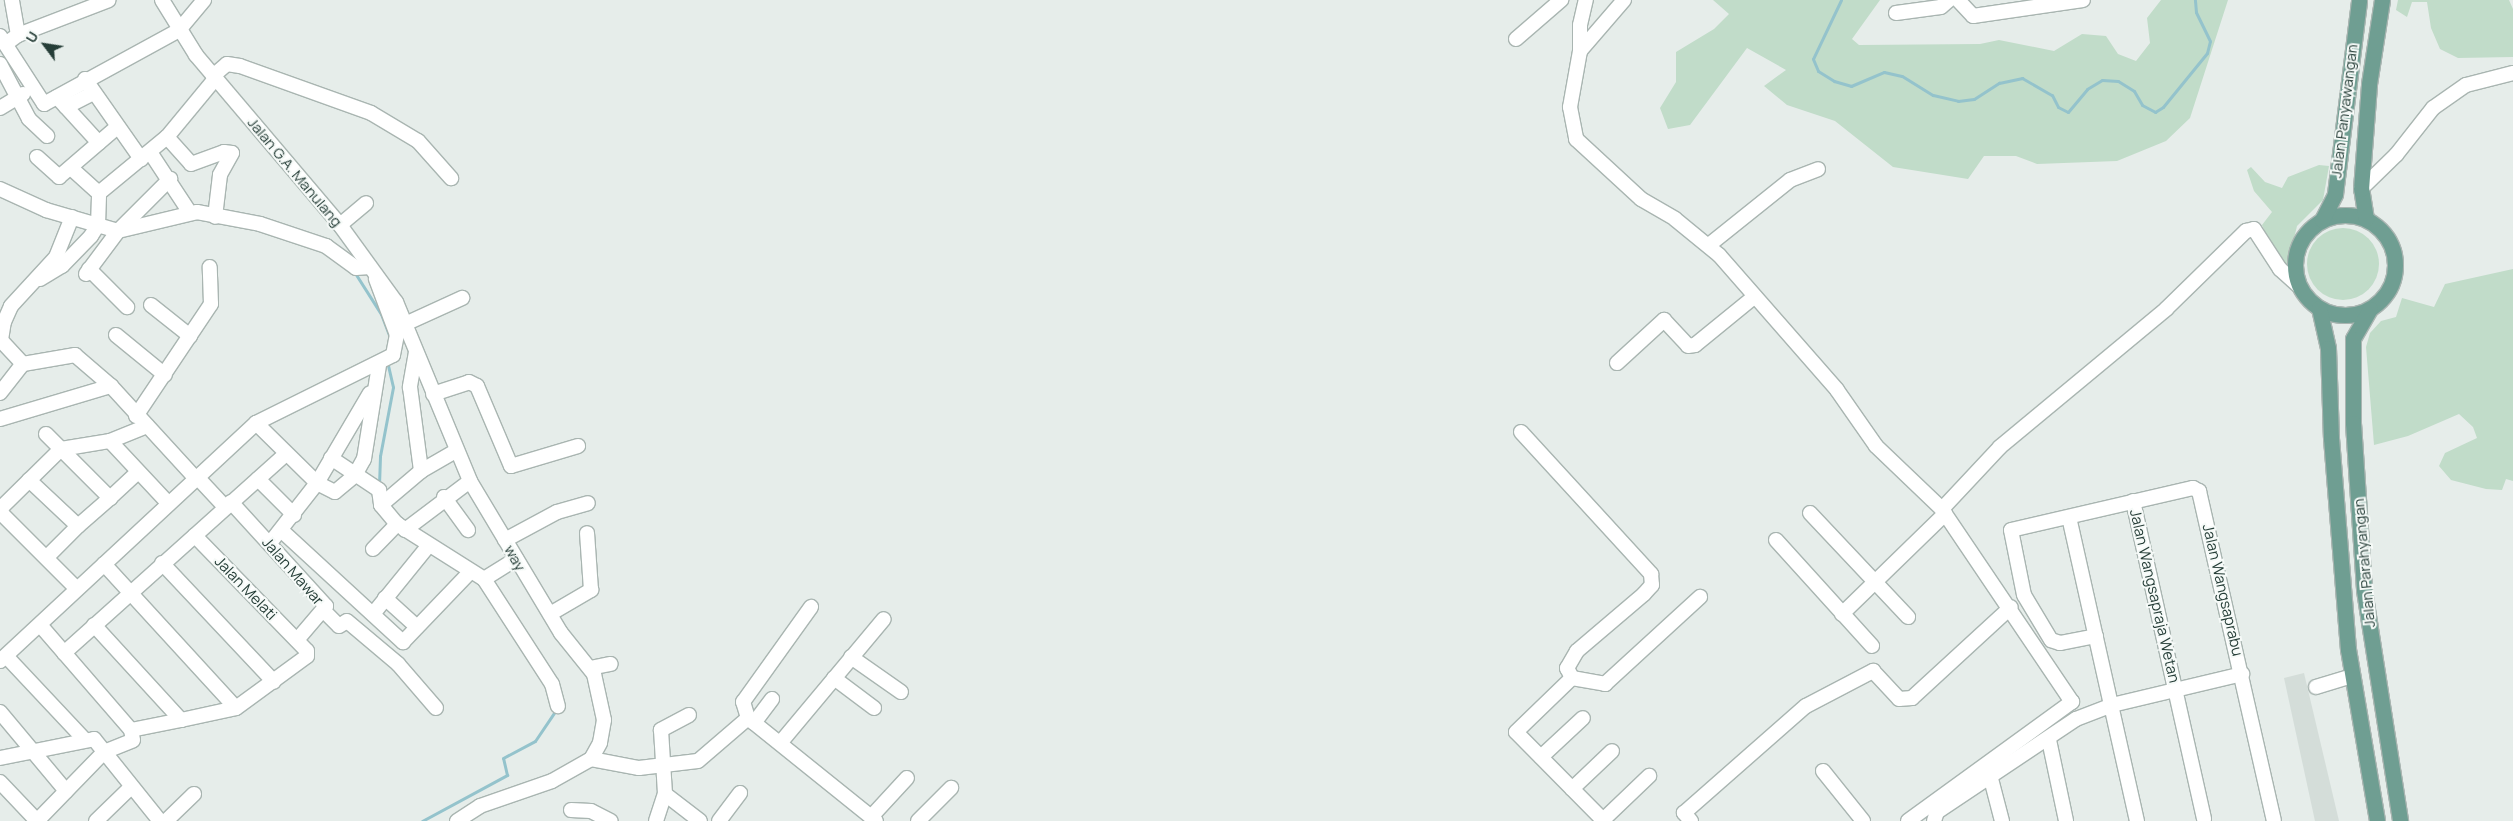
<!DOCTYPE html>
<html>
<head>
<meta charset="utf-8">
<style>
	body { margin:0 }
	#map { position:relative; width:2513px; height:821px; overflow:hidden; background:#e6edea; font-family:Manrope,sans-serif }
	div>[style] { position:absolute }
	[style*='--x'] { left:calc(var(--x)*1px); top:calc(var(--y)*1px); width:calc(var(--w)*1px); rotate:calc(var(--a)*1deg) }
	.built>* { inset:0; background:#d4ddd9 }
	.green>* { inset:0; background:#c1dcc9 }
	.round { border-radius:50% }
	.stream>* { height:3px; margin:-1.5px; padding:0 1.5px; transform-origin:1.5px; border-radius:1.5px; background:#94c3cc }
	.roads { filter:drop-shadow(1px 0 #a9b5b1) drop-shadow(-1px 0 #a9b5b1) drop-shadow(0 1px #a9b5b1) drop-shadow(0 -1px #a9b5b1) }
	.minor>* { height:14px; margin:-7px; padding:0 7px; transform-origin:7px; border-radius:7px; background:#fff }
	.major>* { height:15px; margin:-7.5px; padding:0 7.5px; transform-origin:7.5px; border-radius:7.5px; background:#6f9e92 }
	.major>.ring { margin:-7.5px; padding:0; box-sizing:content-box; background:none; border:15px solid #6f9e92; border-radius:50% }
	span { translate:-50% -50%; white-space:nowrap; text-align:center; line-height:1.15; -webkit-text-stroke:4px #f6faf8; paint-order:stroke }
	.street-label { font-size:15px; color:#263e38 }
	.north { position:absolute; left:20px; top:20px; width:50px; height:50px; -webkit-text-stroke:4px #f6faf8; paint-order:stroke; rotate:301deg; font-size:14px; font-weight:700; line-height:20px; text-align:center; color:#263e38 }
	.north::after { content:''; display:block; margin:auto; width:18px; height:22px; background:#263e38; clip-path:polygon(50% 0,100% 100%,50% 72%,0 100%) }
</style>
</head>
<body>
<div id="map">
	<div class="built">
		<i style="clip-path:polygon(2304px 673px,2339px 821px,2315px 821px,2284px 678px)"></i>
	</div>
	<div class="green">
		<i style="clip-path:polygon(1713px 0,1880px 0,1852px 39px,1859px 45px,1980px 44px,1999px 40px,2054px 51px,2082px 34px,2106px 36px,2118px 54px,2136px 61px,2150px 43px,2147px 18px,2161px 0,2228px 0,2190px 118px,2166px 141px,2117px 161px,2037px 164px,2016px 156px,1984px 156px,1968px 179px,1893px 167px,1835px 121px,1787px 105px,1764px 86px,1786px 70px,1747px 48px,1690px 125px,1668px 129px,1660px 108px,1676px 82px,1676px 52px,1714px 29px,1729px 14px)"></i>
		<i style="clip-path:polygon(2398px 0,2509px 0,2513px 9px,2513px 57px,2458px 58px,2440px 49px,2431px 28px,2427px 2px,2412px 2px,2407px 17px,2396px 10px)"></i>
		<i style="clip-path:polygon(2319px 165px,2329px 166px,2323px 200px,2297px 226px,2287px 268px,2277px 258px,2262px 225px,2272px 212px,2254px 191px,2247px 170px,2251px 167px,2265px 182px,2282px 188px,2288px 177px)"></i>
		<i class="round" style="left:2307px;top:228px;width:72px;height:72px"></i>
		<i style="clip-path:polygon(2513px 269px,2513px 481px,2506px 479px,2502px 490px,2486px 489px,2451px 480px,2439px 466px,2445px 453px,2477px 438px,2473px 427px,2459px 414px,2408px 436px,2374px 445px,2366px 347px,2370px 333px,2381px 321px,2396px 317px,2402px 298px,2434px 307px,2445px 284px)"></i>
	</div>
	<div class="stream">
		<i style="--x:1841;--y:0;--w:65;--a:115.4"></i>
		<i style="--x:1813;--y:59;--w:13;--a:67"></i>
		<i style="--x:1818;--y:71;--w:19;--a:32"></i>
		<i style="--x:1834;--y:81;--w:18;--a:16"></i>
		<i style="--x:1851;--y:86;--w:36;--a:-23"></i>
		<i style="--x:1884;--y:72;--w:18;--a:13"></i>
		<i style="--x:1902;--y:76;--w:36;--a:32"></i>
		<i style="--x:1933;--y:95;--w:26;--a:13"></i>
		<i style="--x:1958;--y:101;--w:16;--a:-7"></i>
		<i style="--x:1974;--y:99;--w:30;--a:-33"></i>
		<i style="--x:1999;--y:83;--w:24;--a:-12"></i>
		<i style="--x:2022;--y:78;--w:34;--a:30"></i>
		<i style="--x:2052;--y:95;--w:13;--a:63"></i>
		<i style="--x:2058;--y:107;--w:11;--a:27"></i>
		<i style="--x:2068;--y:112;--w:30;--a:-50"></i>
		<i style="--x:2087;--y:89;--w:17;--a:-31"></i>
		<i style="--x:2102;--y:80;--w:16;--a:4"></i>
		<i style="--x:2118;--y:81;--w:19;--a:32"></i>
		<i style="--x:2134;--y:91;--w:16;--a:60"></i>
		<i style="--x:2142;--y:105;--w:15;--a:28"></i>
		<i style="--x:2155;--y:112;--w:9;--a:-32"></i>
		<i style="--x:2163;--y:107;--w:70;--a:-50.8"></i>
		<i style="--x:2207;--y:53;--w:12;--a:-76"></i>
		<i style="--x:2210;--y:41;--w:32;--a:-116"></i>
		<i style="--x:2196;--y:12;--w:12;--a:-95"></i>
		<i style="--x:355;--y:273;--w:49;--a:57.6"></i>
		<i style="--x:381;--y:314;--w:28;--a:69"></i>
		<i style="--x:379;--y:485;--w:29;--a:-88"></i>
		<i style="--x:380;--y:456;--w:70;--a:-79.3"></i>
		<i style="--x:393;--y:387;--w:23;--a:-103"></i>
		<i style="--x:422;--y:821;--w:97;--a:-28.4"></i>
		<i style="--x:507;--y:775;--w:17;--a:-103"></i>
		<i style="--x:503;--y:758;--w:36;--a:-28"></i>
		<i style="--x:535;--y:741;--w:37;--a:-56"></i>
	</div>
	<div class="roads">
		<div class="minor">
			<i style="--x:162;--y:0;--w:65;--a:58.3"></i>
			<i style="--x:196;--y:55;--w:223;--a:49.7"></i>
			<i style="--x:340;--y:225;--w:95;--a:54"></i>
			<i style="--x:396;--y:302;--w:194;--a:67.5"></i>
			<i style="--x:470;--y:481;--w:177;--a:59.1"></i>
			<i style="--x:561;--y:633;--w:53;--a:51.2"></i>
			<i style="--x:594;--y:674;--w:47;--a:77.7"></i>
			<i style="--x:604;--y:720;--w:23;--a:100"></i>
			<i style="--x:600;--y:743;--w:18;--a:119"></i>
			<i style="--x:1624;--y:0;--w:67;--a:130.8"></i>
			<i style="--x:1580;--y:51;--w:57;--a:100.1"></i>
			<i style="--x:1570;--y:107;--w:33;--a:79"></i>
			<i style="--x:1576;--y:139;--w:88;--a:42.7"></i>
			<i style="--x:1641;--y:199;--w:39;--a:30"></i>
			<i style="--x:1675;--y:219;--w:57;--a:39.3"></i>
			<i style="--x:1719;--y:255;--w:179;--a:48.8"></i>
			<i style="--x:1837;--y:390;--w:68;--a:55.1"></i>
			<i style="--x:1876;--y:446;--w:91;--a:43.7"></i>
			<i style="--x:1958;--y:0;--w:22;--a:47"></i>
			<i style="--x:1973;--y:16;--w:111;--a:-8.3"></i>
			<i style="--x:1896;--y:13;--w:45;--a:-7.6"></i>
			<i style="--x:1941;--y:7;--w:11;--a:-41"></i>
			<i style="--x:18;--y:35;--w:97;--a:-21"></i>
			<i style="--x:0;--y:36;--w:81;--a:57.1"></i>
			<i style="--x:44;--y:104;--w:154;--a:-28.7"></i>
			<i style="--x:179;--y:30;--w:39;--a:-50"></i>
			<i style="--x:1516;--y:39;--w:60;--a:-40.9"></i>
			<i style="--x:11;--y:40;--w:9;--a:-36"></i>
			<i style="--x:18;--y:35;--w:36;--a:-100"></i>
			<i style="--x:1580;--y:51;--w:26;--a:-90"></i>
			<i style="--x:1580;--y:25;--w:26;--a:-77"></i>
			<i style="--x:0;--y:64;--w:62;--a:62.2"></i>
			<i style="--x:29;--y:119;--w:25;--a:43"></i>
			<i style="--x:213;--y:76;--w:18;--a:-41"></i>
			<i style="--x:227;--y:64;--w:13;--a:9"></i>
			<i style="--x:240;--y:66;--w:139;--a:19.7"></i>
			<i style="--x:371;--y:113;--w:55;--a:30.8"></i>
			<i style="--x:418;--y:141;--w:50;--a:48.3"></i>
			<i style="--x:85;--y:79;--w:98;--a:55"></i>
			<i style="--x:57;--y:97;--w:62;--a:47.6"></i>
			<i style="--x:66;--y:107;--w:29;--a:-27"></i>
			<i style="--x:0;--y:108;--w:27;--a:-31"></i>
			<i style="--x:167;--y:137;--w:36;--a:48"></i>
			<i style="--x:191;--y:164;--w:35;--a:-20"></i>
			<i style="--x:224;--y:152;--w:8;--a:7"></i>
			<i style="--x:232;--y:153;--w:25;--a:119"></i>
			<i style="--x:220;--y:175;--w:42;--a:96.8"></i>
			<i style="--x:150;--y:152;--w:73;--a:56.7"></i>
			<i style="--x:37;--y:157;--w:30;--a:42"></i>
			<i style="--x:59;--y:177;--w:75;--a:-40.7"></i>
			<i style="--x:71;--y:168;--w:38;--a:42"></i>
			<i style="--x:0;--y:189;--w:51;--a:24.5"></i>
			<i style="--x:46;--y:210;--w:75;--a:16.3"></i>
			<i style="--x:118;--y:231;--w:81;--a:-13.5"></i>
			<i style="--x:197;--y:212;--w:64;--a:10.8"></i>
			<i style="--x:260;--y:224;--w:70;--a:18.4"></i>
			<i style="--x:326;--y:246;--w:37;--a:36"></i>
			<i style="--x:356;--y:268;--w:14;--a:-4"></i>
			<i style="--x:2361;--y:189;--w:49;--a:-44.2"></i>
			<i style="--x:2396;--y:155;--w:60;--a:-51.8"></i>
			<i style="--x:2433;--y:108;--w:40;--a:-34.9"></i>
			<i style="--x:2466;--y:85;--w:49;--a:-14.3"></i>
			<i style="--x:340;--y:225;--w:34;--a:-40"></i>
			<i style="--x:1709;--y:245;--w:104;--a:-38.7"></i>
			<i style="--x:1790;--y:180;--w:30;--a:-21"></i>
			<i style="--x:89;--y:269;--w:54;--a:45"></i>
			<i style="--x:86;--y:274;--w:54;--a:-53.3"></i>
			<i style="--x:118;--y:231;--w:74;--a:-45"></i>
			<i style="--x:40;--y:279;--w:26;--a:-31"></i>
			<i style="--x:62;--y:266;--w:42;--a:-46"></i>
			<i style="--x:91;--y:236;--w:13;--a:-58"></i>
			<i style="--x:98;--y:225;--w:32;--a:-88"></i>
			<i style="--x:99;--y:193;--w:88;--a:-39.5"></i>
			<i style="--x:167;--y:137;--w:75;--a:-50.4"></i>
			<i style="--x:151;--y:305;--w:50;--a:38.5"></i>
			<i style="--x:405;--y:324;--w:63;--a:-24.5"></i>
			<i style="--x:116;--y:335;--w:63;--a:39.2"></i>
			<i style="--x:416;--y:352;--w:36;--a:100"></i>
			<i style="--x:410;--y:387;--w:85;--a:82.5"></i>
			<i style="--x:1617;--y:363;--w:64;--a:-42.5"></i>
			<i style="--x:1664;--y:320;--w:35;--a:47"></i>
			<i style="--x:1688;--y:346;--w:7;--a:-8"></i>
			<i style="--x:1695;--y:345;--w:77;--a:-39.2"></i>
			<i style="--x:23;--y:364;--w:33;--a:-133"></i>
			<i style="--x:1;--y:340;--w:18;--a:-81"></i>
			<i style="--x:4;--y:322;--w:17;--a:-66"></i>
			<i style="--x:11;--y:306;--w:67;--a:-47.4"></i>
			<i style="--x:56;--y:257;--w:43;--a:-68.2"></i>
			<i style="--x:0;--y:393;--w:37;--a:-52"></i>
			<i style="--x:23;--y:364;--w:53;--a:-9.8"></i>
			<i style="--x:75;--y:355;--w:48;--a:40.7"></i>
			<i style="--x:111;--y:386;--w:127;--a:47.5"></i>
			<i style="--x:433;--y:394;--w:38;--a:-18"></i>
			<i style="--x:469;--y:382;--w:9;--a:27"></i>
			<i style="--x:477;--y:386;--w:87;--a:67"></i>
			<i style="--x:511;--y:466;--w:70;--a:-16.6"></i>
			<i style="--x:136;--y:416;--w:135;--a:-56.2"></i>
			<i style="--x:211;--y:304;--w:37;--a:-92"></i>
			<i style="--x:0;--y:419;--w:116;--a:-16.6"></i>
			<i style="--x:256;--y:423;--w:86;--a:44.5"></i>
			<i style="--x:317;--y:483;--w:20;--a:27"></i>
			<i style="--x:335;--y:492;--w:26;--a:-40"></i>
			<i style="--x:355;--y:475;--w:18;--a:-61"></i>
			<i style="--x:364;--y:459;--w:95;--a:-80.9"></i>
			<i style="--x:1521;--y:432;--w:193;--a:47.5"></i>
			<i style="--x:1651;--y:574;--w:11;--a:85"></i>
			<i style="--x:1652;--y:585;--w:12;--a:132"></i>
			<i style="--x:1644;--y:594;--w:88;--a:139.6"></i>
			<i style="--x:1577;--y:651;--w:20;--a:120"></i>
			<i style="--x:1567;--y:668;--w:11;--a:63"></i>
			<i style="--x:46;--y:434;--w:91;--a:45"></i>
			<i style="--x:110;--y:498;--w:38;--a:-43"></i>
			<i style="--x:110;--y:441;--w:86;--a:46.9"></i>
			<i style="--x:331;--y:458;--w:58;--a:33.7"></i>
			<i style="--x:379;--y:490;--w:15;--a:82"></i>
			<i style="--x:381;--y:505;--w:25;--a:50"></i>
			<i style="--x:397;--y:524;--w:103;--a:32.3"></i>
			<i style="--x:484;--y:579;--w:125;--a:57.1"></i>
			<i style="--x:552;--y:684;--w:23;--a:75"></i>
			<i style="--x:198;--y:478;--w:40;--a:47"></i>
			<i style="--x:258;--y:479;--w:51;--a:45"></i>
			<i style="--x:29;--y:480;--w:67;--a:43.2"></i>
			<i style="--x:78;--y:526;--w:43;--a:-41.2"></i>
			<i style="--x:444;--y:497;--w:41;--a:54"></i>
			<i style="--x:2133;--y:501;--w:326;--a:77.4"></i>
			<i style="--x:231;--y:502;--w:141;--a:47.6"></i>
			<i style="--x:326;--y:606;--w:45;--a:130.5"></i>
			<i style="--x:381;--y:505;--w:52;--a:-40.4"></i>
			<i style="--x:421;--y:471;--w:39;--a:-30"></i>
			<i style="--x:1810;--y:513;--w:143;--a:46.7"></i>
			<i style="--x:2069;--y:517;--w:312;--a:77.4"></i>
			<i style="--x:281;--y:530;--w:166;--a:42.6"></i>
			<i style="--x:403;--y:642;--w:98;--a:-46.2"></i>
			<i style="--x:405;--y:530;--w:81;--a:-37"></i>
			<i style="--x:505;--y:540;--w:59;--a:-28.3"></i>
			<i style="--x:557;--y:512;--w:32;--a:-16"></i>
			<i style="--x:1776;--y:540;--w:143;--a:47.8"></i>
			<i style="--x:270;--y:543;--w:76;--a:-51.9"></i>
			<i style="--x:317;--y:483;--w:104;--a:-59.5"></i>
			<i style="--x:373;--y:549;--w:35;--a:-46"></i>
			<i style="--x:47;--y:557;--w:44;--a:-45"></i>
			<i style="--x:162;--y:563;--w:163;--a:46.7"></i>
			<i style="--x:104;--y:564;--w:195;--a:47.5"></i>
			<i style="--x:236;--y:708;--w:88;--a:-36.2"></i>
			<i style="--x:307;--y:656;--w:5;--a:-90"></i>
			<i style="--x:307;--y:651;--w:161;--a:-134.2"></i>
			<i style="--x:484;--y:579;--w:38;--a:-32"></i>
			<i style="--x:75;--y:587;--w:105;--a:-135"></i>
			<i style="--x:1;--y:513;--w:6;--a:-81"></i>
			<i style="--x:2;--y:507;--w:83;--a:-44.5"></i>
			<i style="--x:61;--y:449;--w:50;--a:-9.3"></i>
			<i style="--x:110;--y:441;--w:40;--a:-22"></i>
			<i style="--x:385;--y:598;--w:43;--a:42.2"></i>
			<i style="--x:324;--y:611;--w:21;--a:45"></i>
			<i style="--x:339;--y:626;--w:9;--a:-32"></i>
			<i style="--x:347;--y:621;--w:67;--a:40.1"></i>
			<i style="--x:398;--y:664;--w:58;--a:49.2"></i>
			<i style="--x:373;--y:614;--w:89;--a:-50.9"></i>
			<i style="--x:550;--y:614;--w:48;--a:-30.3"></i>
			<i style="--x:591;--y:590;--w:57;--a:-94"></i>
			<i style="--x:1842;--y:614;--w:144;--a:-44.2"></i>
			<i style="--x:94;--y:625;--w:129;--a:47.5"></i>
			<i style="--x:181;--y:720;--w:56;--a:-12.3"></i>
			<i style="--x:2096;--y:636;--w:37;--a:169"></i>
			<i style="--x:2060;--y:643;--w:9;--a:-162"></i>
			<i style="--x:2051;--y:640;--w:52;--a:-121"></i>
			<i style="--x:2024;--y:595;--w:66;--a:-101.3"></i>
			<i style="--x:2011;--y:530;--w:187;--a:-13"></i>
			<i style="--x:2193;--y:488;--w:7;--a:27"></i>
			<i style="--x:2199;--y:491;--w:338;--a:77.2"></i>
			<i style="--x:64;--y:653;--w:298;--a:-41.9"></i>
			<i style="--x:6;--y:656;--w:115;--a:46.8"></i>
			<i style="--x:851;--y:657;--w:61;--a:35"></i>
			<i style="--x:0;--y:661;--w:350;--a:-42.9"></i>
			<i style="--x:256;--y:423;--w:153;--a:-26.4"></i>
			<i style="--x:393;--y:355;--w:20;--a:-79"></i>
			<i style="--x:397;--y:335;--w:60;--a:-110.6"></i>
			<i style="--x:590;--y:668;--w:21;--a:-11"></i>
			<i style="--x:834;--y:678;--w:50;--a:36.9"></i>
			<i style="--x:2316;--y:687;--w:38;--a:-17"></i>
			<i style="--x:0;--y:712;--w:103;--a:50.1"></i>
			<i style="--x:689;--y:715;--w:32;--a:152"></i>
			<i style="--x:661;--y:730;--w:64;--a:86.4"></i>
			<i style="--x:665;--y:794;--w:44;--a:37.6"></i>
			<i style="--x:748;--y:718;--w:17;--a:-107"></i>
			<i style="--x:743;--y:702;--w:117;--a:-54.4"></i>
			<i style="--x:754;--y:723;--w:30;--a:-53"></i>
			<i style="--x:131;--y:730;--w:51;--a:-11.3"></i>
			<i style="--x:2049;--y:740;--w:83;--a:78.1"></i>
			<i style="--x:781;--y:742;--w:160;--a:-50.1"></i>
			<i style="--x:1541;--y:757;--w:57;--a:-42.9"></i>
			<i style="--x:0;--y:758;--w:96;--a:-11.4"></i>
			<i style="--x:94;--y:739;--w:105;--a:51.2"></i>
			<i style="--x:1823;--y:771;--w:64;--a:51.3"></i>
			<i style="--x:1990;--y:775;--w:48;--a:75.4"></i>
			<i style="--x:0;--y:782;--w:54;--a:46.5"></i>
			<i style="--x:1572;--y:789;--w:55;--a:-43.5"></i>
			<i style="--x:571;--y:810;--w:20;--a:3"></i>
			<i style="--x:591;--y:811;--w:22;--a:27"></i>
			<i style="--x:871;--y:817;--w:53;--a:-47.3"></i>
			<i style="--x:1603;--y:820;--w:64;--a:-43.7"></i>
			<i style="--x:37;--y:821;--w:96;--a:-45.8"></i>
			<i style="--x:104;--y:752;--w:31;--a:-22"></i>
			<i style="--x:133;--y:740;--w:10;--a:-101"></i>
			<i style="--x:131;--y:730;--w:139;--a:-130.9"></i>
			<i style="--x:96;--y:821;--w:47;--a:-44.1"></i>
			<i style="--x:166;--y:821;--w:39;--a:-44"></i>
			<i style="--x:457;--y:821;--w:27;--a:-33"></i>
			<i style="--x:480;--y:806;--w:76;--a:-19.1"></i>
			<i style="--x:552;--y:781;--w:45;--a:-29.4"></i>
			<i style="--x:591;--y:759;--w:49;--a:10.6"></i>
			<i style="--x:639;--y:768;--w:59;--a:-6.8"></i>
			<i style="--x:698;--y:761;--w:66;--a:-40.7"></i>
			<i style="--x:748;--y:718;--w:164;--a:38.8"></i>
			<i style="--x:656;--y:821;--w:28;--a:-72"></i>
			<i style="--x:719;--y:821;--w:35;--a:-53"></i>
			<i style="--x:918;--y:821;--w:47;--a:-45"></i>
			<i style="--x:1604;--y:821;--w:125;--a:-134.7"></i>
			<i style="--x:1516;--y:732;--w:78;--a:-44"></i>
			<i style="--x:1572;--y:678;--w:34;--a:10"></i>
			<i style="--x:1605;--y:684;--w:129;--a:-42.5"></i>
			<i style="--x:1691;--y:821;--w:11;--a:-131"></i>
			<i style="--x:1684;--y:813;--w:162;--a:-41.3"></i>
			<i style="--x:1806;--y:706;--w:76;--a:-27.6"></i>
			<i style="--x:1873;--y:671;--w:38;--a:47"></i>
			<i style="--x:1899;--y:699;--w:13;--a:-4"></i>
			<i style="--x:1912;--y:698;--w:134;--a:-42.6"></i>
			<i style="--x:1908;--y:821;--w:203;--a:-36"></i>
			<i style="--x:2072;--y:702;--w:233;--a:-124"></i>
			<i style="--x:1942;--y:509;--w:85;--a:-46.9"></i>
			<i style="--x:2000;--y:447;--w:216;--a:-39.7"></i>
			<i style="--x:2166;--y:309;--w:112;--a:-44.3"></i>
			<i style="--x:2246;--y:231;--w:8;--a:-14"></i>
			<i style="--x:2254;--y:229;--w:48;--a:57"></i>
			<i style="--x:2280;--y:269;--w:25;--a:42"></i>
			<i style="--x:1934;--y:821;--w:9;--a:-72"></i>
			<i style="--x:1937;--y:812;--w:167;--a:-33.8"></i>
			<i style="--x:2076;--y:719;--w:39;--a:-21"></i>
			<i style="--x:2112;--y:705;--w:134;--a:-13.4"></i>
		</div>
		<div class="major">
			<i class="ring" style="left:2295px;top:215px;width:85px;height:85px"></i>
			<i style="--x:2366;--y:219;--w:30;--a:-99"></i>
			<i style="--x:2361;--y:189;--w:105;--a:-85.6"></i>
			<i style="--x:2369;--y:84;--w:85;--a:-81.2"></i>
			<i style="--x:2322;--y:220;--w:29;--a:-63"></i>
			<i style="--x:2335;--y:194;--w:195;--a:-82.9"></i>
			<i style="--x:2319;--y:308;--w:41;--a:77.3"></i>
			<i style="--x:2328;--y:348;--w:90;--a:88.1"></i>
			<i style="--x:2331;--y:438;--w:212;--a:85.4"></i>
			<i style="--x:2348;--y:649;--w:174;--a:80.4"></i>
			<i style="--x:2370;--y:309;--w:34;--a:120"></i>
			<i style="--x:2353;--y:339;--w:84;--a:90"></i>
			<i style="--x:2353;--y:423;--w:167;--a:86.2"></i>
			<i style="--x:2364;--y:590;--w:234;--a:81.1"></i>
		</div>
	</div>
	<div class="street-label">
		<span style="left:2344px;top:111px;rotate:-83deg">Jalan Panyawangan</span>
		<span style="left:295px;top:172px;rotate:50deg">Jalan G.A. Manulang</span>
		<span style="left:515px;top:558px;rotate:61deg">way</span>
		<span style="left:2364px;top:563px;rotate:-95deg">Jalan Parahyangan</span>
		<span style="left:293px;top:571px;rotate:49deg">Jalan Mawar</span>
		<span style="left:246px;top:588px;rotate:46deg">Jalan Melati</span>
		<span style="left:2223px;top:590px;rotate:77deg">Jalan Wangsaprabu</span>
		<span style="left:2155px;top:596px;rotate:77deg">Jalan Wangsapraja Wetan</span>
	</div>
	<div class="north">U</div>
</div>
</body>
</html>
